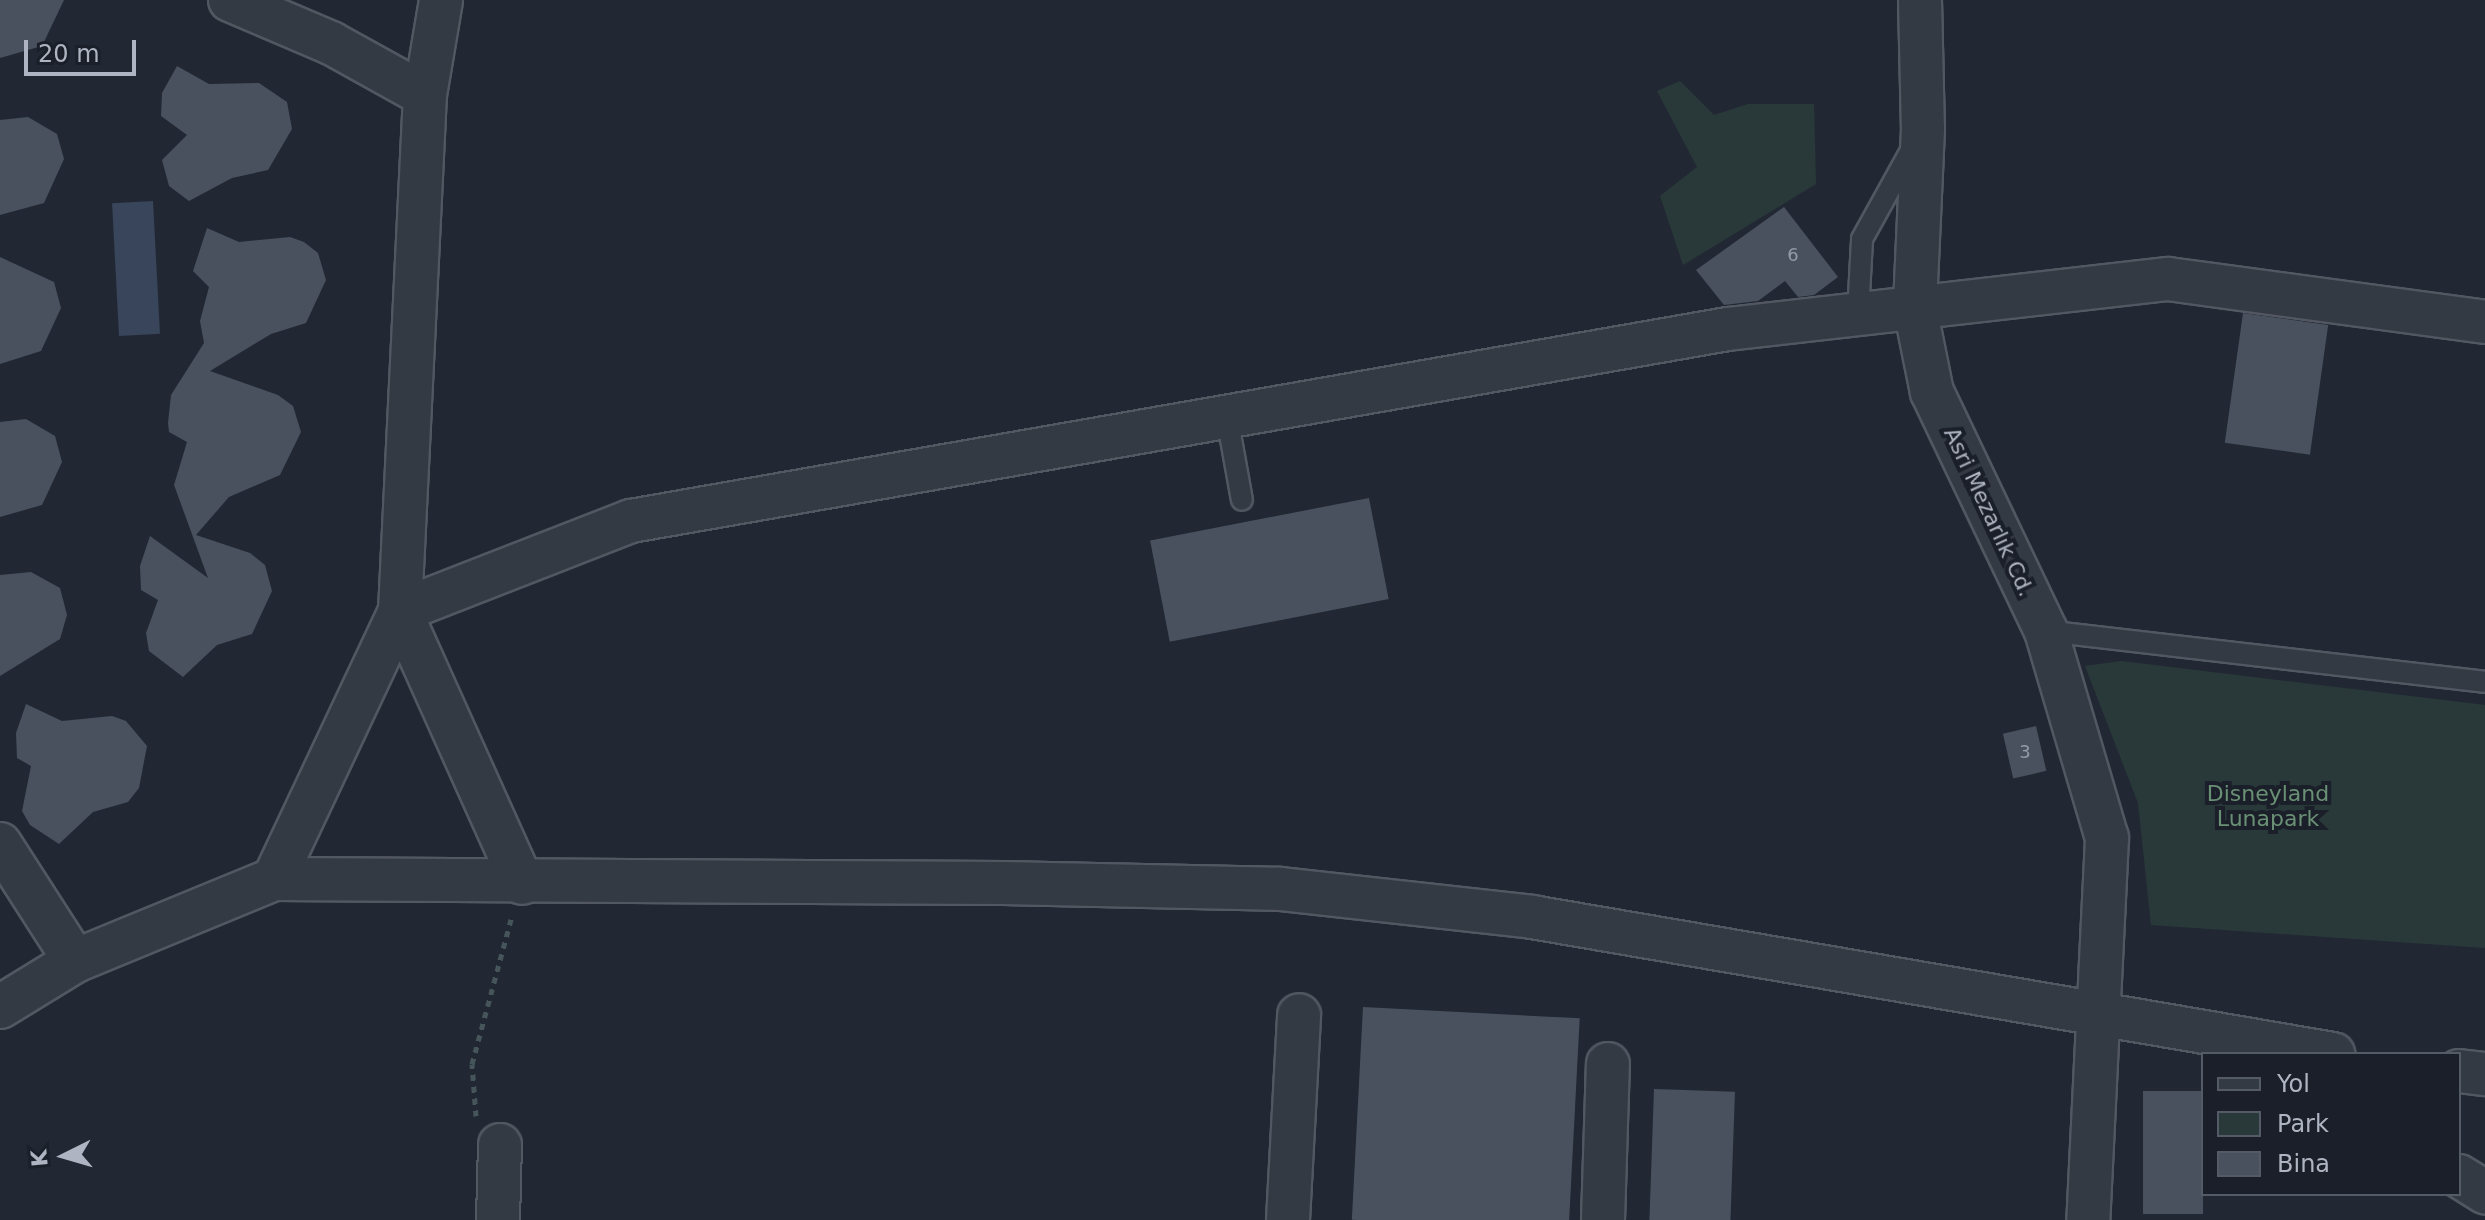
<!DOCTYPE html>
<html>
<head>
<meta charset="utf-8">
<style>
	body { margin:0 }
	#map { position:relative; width:2485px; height:1220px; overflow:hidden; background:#212833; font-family:"DejaVu Sans",sans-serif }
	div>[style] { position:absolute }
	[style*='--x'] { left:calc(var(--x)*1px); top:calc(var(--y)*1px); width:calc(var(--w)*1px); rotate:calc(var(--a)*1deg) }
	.green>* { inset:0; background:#29393a }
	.water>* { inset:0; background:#38455b; transform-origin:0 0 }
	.building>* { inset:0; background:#49515f; transform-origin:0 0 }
	.path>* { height:5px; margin-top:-2.5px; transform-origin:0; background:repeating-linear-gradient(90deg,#465559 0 6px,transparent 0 12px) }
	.roads { filter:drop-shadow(2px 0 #525762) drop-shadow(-2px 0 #525762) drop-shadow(0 2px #525762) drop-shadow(0 -2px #525762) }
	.service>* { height:20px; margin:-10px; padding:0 10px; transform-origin:10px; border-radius:10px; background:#343a44 }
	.minor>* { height:42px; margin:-21px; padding:0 21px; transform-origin:21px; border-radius:21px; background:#343a44 }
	span { translate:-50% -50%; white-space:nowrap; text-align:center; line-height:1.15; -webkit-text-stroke:8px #1a1f29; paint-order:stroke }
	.number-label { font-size:18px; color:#959ba8 }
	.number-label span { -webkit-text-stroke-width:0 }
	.street-label { font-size:22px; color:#aeb4c1 }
	.park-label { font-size:22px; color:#698f74 }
	.legend { position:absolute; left:2201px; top:1052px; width:260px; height:144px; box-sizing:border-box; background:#1a1f29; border:2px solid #555b66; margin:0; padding:10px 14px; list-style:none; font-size:24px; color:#aeb4c1 }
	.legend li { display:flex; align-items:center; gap:16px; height:40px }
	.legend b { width:40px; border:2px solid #555b66 }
	.north { position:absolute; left:24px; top:1116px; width:80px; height:80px; -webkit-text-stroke:6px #1a1f29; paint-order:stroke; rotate:265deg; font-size:22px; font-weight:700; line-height:32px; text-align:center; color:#aeb4c1 }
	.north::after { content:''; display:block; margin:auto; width:28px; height:36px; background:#aeb4c1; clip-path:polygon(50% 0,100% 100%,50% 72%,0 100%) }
	.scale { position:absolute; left:24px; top:40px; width:112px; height:36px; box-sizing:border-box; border:4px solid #aeb4c1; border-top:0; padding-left:10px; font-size:24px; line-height:28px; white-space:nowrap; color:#aeb4c1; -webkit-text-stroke:6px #1a1f29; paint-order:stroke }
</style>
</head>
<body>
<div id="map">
	<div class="green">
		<i style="clip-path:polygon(1680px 81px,1714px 115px,1748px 104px,1814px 104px,1816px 184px,1683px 265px,1660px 196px,1697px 167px,1657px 91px)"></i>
		<i style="clip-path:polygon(2121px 661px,2485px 705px,2485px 948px,2151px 925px,2138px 803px,2085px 666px)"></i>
	</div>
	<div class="water">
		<i style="left:153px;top:201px;width:133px;height:41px;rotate:87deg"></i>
	</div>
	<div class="building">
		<i style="clip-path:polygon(0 0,64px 0,42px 46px,0 58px)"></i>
		<i style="clip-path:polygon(177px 66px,209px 84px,259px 83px,287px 102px,292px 129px,268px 170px,232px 178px,189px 201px,169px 186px,162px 160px,187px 135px,161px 116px,162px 93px)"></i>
		<i style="clip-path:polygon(28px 117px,57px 134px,64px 159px,44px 203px,0 215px,0 120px)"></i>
		<i style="clip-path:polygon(1784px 207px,1838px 277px,1814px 295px,1798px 297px,1785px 281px,1758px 301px,1724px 305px,1696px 270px)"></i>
		<i style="clip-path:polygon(207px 228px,239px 242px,290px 237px,304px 242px,318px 253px,326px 280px,306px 323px,271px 334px,210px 371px,278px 395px,293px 406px,301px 432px,280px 475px,229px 497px,196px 535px,250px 553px,265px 565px,272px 591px,252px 634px,217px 645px,183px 677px,149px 651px,146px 633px,158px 600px,141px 590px,140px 566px,150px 536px,208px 578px,174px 485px,187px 442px,169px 432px,168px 423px,171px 395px,204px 343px,200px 321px,209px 287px,193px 271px)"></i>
		<i style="clip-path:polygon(0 257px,54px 282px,61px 308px,41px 351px,0 364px)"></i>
		<i style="left:2243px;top:313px;width:86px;height:131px;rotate:8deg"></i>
		<i style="clip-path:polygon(26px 419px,55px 436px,62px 462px,42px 505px,0 517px,0 422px)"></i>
		<i style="left:1369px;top:498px;width:103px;height:223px;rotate:79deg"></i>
		<i style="clip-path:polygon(31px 572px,60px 588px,67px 615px,60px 639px,0 676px,0 575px)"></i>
		<i style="clip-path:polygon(26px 704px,62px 721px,112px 716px,126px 721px,147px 746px,139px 788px,128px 802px,93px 812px,59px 844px,30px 825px,22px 811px,31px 766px,17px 758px,16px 733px)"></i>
		<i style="left:2036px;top:726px;width:46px;height:34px;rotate:77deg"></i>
		<i style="left:1363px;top:1007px;width:217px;height:213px;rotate:3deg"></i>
		<i style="left:1654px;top:1089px;width:81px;height:131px;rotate:2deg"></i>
		<i style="left:2203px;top:1091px;width:123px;height:60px;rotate:90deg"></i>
	</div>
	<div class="path">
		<i style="--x:476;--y:1116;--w:52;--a:-94.4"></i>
		<i style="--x:472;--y:1064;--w:150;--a:-74.9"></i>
	</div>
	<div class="roads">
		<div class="service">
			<i style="--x:1858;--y:314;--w:75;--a:-86.9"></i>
			<i style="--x:1862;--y:239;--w:105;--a:-61"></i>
			<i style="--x:1227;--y:417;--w:84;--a:79.8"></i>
			<i style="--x:2046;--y:631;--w:442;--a:6.6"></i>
		</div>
		<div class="minor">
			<i style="--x:230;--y:0;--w:110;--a:23.1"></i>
			<i style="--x:331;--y:43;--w:107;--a:29"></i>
			<i style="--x:1920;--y:0;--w:129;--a:88.7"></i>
			<i style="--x:1923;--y:129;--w:179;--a:92.6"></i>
			<i style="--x:1915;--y:308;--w:86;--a:78.6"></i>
			<i style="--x:1932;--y:392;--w:265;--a:64.5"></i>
			<i style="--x:2046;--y:631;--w:216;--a:73.6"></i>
			<i style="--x:2107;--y:838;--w:382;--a:92.8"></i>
			<i style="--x:400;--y:611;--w:248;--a:-21.3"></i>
			<i style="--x:631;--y:521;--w:1114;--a:-9.93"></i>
			<i style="--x:1728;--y:329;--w:443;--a:-6.5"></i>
			<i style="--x:2168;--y:279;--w:320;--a:7.7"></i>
			<i style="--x:400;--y:611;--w:298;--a:65.8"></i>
			<i style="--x:0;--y:844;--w:139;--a:57.3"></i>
			<i style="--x:274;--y:879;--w:296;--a:-64.8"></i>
			<i style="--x:400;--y:611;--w:517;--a:-87.23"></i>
			<i style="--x:425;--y:95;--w:96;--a:-80.4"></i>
			<i style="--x:0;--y:1007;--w:88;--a:-31.5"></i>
			<i style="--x:75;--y:961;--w:215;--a:-22.4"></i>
			<i style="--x:274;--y:879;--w:729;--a:0.31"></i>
			<i style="--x:1003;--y:883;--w:277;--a:1.2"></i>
			<i style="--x:1280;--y:889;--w:254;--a:6.3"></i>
			<i style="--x:1532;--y:917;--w:813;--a:9.71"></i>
			<i style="--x:2459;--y:1071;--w:26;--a:7"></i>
			<i style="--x:2459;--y:1176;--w:31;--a:32"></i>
			<i style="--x:498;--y:1220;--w:75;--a:-88.5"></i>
			<i style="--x:1288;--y:1220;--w:205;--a:-86.9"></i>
			<i style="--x:1603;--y:1220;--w:156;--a:-88.2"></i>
		</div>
	</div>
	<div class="number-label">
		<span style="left:1793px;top:255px">6</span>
		<span style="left:2025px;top:752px">3</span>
	</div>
	<div class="street-label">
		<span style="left:1989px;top:512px;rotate:65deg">Asri Mezarlık Cd.</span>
	</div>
	<div class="park-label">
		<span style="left:2268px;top:806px">Disneyland<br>Lunapark</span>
	</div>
	<ul class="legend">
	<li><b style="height:10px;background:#343a44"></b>Yol</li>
	<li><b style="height:22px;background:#29393a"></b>Park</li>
	<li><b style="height:22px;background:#49515f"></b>Bina</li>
	</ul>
	<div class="north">K</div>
	<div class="scale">20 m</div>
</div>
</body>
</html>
